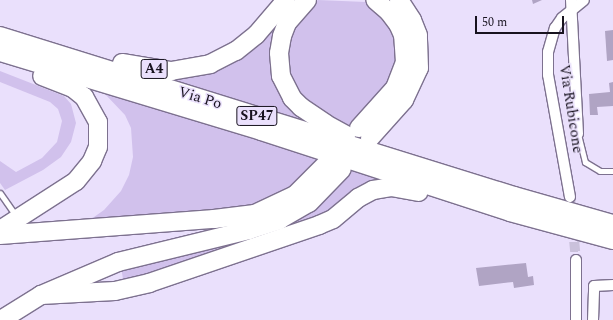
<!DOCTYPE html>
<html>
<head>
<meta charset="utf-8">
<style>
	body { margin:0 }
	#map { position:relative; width:613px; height:320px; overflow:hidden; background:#eae0fc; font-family:Spectral,serif }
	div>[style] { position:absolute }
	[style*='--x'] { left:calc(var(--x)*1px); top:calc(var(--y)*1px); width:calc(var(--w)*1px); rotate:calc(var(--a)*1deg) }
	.green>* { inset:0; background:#d1c1ec }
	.building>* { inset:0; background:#b0a4c4 }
	.street-tunnel>* { height:10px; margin-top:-5px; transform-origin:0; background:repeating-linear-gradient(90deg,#cac1db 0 10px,transparent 0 15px) }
	.roads { filter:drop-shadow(1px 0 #7d718f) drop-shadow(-1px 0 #7d718f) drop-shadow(0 1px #7d718f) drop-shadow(0 -1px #7d718f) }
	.lane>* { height:5px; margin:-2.5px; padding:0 2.5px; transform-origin:2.5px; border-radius:2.5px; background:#fff }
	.street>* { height:10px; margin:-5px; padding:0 5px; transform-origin:5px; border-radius:5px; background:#fff }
	.highway>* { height:18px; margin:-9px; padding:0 9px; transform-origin:9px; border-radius:9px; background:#fff }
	span { translate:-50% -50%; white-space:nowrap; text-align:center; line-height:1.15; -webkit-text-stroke:3px #eae0fc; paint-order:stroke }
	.shield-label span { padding:1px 3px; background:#eae0fc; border:1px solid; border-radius:3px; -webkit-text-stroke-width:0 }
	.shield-label { font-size:14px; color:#18131f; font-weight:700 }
	.street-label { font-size:15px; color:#18131f }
	.scale { position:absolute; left:475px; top:16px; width:89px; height:18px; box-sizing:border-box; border:2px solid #18131f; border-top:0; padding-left:5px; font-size:12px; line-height:14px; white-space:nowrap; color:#18131f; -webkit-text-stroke:3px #eae0fc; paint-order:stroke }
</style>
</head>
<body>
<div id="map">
	<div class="green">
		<i style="clip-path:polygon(318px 0,366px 2px,389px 20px,399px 44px,396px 74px,352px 130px,311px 107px,297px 94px,285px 62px,289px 29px,309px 6px)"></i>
		<i style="clip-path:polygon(286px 10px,274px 36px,270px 53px,272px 70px,313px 127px,155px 76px,183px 76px)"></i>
		<i style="clip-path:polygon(0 71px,64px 96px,71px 104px,76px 123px,71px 142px,61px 157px,43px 170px,5px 190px,0 183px,0 161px,16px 172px,42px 158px,57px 142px,62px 121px,58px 109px,50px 102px,0 82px)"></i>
		<i style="clip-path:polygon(105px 94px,324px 159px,287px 192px,241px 210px,76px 223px,94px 217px,104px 210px,121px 191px,129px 175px,133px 157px,131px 128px,125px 115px)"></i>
		<i style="clip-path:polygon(352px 170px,376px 178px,331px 214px,151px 278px,123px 279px,121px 267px,329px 194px)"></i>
	</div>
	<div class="building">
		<i style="clip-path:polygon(532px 0,542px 0,533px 4px)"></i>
		<i style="clip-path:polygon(613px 30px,613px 60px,607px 61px,605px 31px)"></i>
		<i style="clip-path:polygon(613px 82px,613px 106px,597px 107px,598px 115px,590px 115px,589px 94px,610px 92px,609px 83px)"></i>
		<i style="clip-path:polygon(526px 263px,528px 277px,533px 276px,534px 285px,514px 288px,513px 282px,479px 286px,476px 268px)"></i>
	</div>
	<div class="street-tunnel">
		<i style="--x:570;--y:197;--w:63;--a:84.6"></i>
	</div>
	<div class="roads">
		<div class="lane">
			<i style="--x:578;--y:134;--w:29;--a:76"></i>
			<i style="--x:585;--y:162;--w:17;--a:31"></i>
			<i style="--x:600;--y:171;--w:13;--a:0"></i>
			<i style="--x:0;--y:193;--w:28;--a:55"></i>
		</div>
		<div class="street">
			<i style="--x:571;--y:0;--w:134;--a:87"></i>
			<i style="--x:570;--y:197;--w:124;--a:-100.2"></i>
			<i style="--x:548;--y:75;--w:23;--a:-90"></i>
			<i style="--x:548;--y:52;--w:25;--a:-74"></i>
			<i style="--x:555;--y:28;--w:12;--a:-55"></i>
			<i style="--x:562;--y:18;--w:28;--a:-39"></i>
			<i style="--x:576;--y:260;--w:60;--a:90"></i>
			<i style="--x:593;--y:320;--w:34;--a:-88"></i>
			<i style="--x:594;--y:286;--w:19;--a:-3"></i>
		</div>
		<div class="highway">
			<i style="--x:307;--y:0;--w:30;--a:131"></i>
			<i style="--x:287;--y:23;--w:14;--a:111"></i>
			<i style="--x:282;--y:36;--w:17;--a:100"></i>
			<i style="--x:279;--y:53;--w:23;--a:85"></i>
			<i style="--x:281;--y:76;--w:25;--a:63"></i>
			<i style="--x:292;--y:98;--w:13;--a:45"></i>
			<i style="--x:301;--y:107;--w:30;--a:34"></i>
			<i style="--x:326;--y:124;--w:23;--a:29"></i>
			<i style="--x:0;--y:36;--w:538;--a:17.29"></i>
			<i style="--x:514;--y:196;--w:103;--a:15.8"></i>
			<i style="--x:0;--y:52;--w:273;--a:16.8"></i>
			<i style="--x:261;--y:131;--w:262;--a:18"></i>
			<i style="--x:510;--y:212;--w:107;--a:15.2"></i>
			<i style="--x:122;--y:63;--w:50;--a:9.3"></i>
			<i style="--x:171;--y:71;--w:40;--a:-10"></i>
			<i style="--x:210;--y:64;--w:29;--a:-27"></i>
			<i style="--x:236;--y:51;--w:26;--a:-39"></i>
			<i style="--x:256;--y:35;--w:46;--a:-49.4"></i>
			<i style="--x:359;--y:128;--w:54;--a:-48"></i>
			<i style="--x:395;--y:88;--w:28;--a:-69"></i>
			<i style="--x:405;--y:62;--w:27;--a:-94"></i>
			<i style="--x:403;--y:35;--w:12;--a:-114"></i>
			<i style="--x:398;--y:24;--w:15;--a:-127"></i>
			<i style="--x:389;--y:12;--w:18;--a:-139"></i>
			<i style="--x:370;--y:138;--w:51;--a:-48.2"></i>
			<i style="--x:404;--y:100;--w:35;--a:-65"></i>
			<i style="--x:419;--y:68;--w:33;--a:-92"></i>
			<i style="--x:418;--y:35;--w:16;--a:-112"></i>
			<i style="--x:412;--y:20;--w:24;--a:-123"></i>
			<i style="--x:0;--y:230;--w:90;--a:-32.8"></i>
			<i style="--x:76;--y:181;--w:26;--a:-51"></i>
			<i style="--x:92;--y:161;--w:15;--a:-67"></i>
			<i style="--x:98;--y:147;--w:25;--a:-90"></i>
			<i style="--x:98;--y:122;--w:29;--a:-119"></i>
			<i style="--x:84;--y:97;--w:14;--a:-141"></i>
			<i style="--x:73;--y:88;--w:33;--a:-159"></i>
			<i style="--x:0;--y:235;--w:215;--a:-4.3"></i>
			<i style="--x:214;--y:219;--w:41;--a:-7"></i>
			<i style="--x:255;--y:214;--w:44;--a:-25.4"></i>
			<i style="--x:295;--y:195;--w:47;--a:-45"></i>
			<i style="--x:41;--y:295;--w:74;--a:-3.1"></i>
			<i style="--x:115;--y:291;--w:35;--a:-13"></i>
			<i style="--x:149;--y:283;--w:180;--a:-18.8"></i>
			<i style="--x:319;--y:225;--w:15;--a:-23"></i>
			<i style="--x:333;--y:219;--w:33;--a:-40"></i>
			<i style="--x:358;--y:198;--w:17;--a:-28"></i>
			<i style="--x:373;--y:190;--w:18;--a:-9"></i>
			<i style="--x:391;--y:187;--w:28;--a:10"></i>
			<i style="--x:1;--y:320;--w:47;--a:-32"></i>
			<i style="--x:41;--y:295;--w:84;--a:-23.2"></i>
			<i style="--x:118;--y:262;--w:135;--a:-13.7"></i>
			<i style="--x:249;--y:230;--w:32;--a:-18"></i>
			<i style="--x:279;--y:220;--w:34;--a:-30"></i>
			<i style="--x:309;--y:203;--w:47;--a:-45.9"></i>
		</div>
	</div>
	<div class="shield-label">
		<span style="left:154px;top:69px">A4</span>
		<span style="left:257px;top:116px">SP47</span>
	</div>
	<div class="street-label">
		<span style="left:200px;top:98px;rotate:17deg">Via Po</span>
		<span style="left:571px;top:109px;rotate:81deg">Via Rubicone</span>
	</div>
	<div class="scale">50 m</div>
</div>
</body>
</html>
